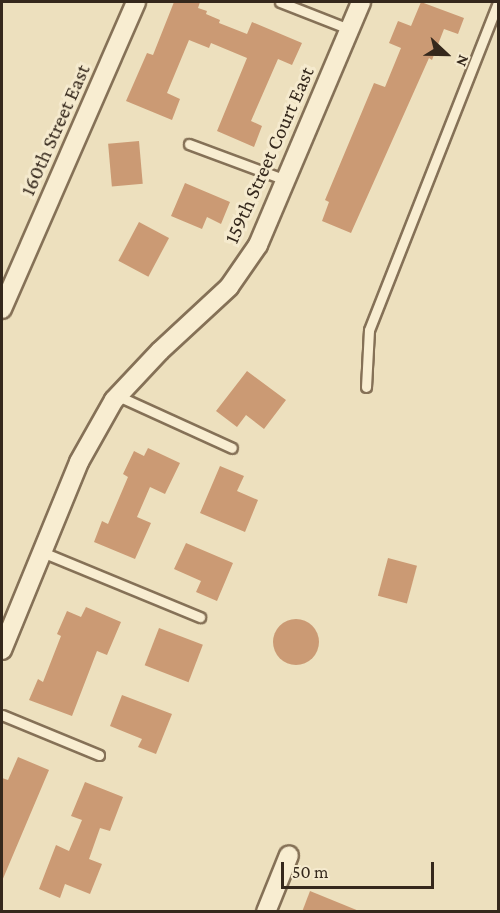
<!DOCTYPE html>
<html>
<head>
<meta charset="utf-8">
<style>
	body { margin:0 }
	#map { position:relative; width:500px; height:913px; overflow:hidden; background:#ede0be; font-family:"Crimson Pro",serif }
	div>[style] { position:absolute }
	[style*='--x'] { left:calc(var(--x)*1px); top:calc(var(--y)*1px); width:calc(var(--w)*1px); rotate:calc(var(--a)*1deg) }
	.building>* { inset:0; background:#cb9a74; transform-origin:0 0 }
	.round { border-radius:50% }
	.roads { filter:drop-shadow(2px 0 #857157) drop-shadow(-2px 0 #857157) drop-shadow(0 2px #857157) drop-shadow(0 -2px #857157) }
	.service>* { height:9px; margin:-4.5px; padding:0 4.5px; transform-origin:4.5px; border-radius:4.5px; background:#f8edd1 }
	.minor>* { height:18px; margin:-9px; padding:0 9px; transform-origin:9px; border-radius:9px; background:#f8edd1 }
	span { translate:-50% -50%; white-space:nowrap; text-align:center; line-height:1.15; -webkit-text-stroke:6px #f5eace; paint-order:stroke }
	.street-label { font-size:21px; color:#35281c }
	.frame { position:absolute; inset:0; border:3px solid #35281c; pointer-events:none }
	.north { position:absolute; left:416px; top:24px; width:60px; height:60px; -webkit-text-stroke:4px #f5eace; paint-order:stroke; rotate:112deg; font-size:16px; font-weight:700; line-height:24px; text-align:center; color:#35281c }
	.north::after { content:''; display:block; margin:auto; width:21px; height:27px; background:#35281c; clip-path:polygon(50% 0,100% 100%,50% 72%,0 100%) }
	.scale { position:absolute; left:281px; top:862px; width:153px; height:27px; box-sizing:border-box; border:3px solid #35281c; border-top:0; padding-left:8px; font-size:18px; line-height:21px; white-space:nowrap; color:#35281c; -webkit-text-stroke:4px #f5eace; paint-order:stroke }
</style>
</head>
<body>
<div id="map">
	<div class="building">
		<i style="clip-path:polygon(174px 2px,200px 2px,198px 8px,207px 11px,206px 14px,220px 20px,219px 23px,247px 34px,252px 22px,302px 43px,292px 65px,278px 59px,251px 121px,262px 126px,254px 147px,217px 131px,247px 58px,211px 43px,209px 48px,189px 40px,167px 93px,180px 99px,172px 120px,126px 101px,147px 53px,153px 55px)"></i>
		<i style="clip-path:polygon(421px 2px,464px 18px,458px 34px,444px 29px,432px 60px,429px 58px,351px 233px,322px 221px,329px 202px,325px 200px,374px 83px,385px 87px,401px 48px,389px 43px,398px 21px,411px 26px)"></i>
		<i style="left:139px;top:141px;width:43px;height:31px;rotate:85deg"></i>
		<i style="clip-path:polygon(185px 183px,230px 202px,221px 224px,207px 217px,202px 229px,171px 216px)"></i>
		<i style="left:139px;top:222px;width:34px;height:44px;rotate:28deg"></i>
		<i style="clip-path:polygon(247px 371px,286px 400px,264px 429px,246px 415px,237px 427px,216px 411px)"></i>
		<i style="clip-path:polygon(148px 448px,180px 463px,165px 494px,150px 487px,137px 517px,151px 523px,135px 559px,94px 542px,102px 521px,108px 524px,128px 477px,123px 474px,134px 451px,144px 456px)"></i>
		<i style="clip-path:polygon(220px 466px,244px 476px,237px 491px,258px 500px,245px 532px,200px 513px)"></i>
		<i style="clip-path:polygon(186px 543px,233px 563px,217px 601px,196px 592px,201px 581px,174px 569px)"></i>
		<i style="left:388px;top:558px;width:30px;height:39px;rotate:15deg"></i>
		<i style="clip-path:polygon(86px 607px,121px 622px,107px 655px,97px 651px,72px 716px,29px 700px,38px 679px,43px 682px,61px 636px,57px 634px,67px 611px,81px 617px)"></i>
		<i class="round" style="left:273px;top:619px;width:46px;height:46px"></i>
		<i style="left:159px;top:628px;width:47px;height:40px;rotate:21deg"></i>
		<i style="clip-path:polygon(122px 695px,172px 714px,156px 754px,138px 747px,142px 739px,110px 726px)"></i>
		<i style="clip-path:polygon(18px 757px,49px 770px,2px 881px,2px 778px,8px 780px)"></i>
		<i style="clip-path:polygon(85px 782px,123px 797px,110px 831px,100px 828px,89px 859px,102px 864px,90px 894px,65px 884px,60px 898px,39px 889px,56px 845px,69px 851px,82px 820px,71px 816px)"></i>
		<i style="clip-path:polygon(310px 891px,359px 911px,359px 912px,302px 912px)"></i>
	</div>
	<div class="roads">
		<div class="service">
			<i style="--x:280;--y:2;--w:74;--a:21.4"></i>
			<i style="--x:189;--y:144;--w:103;--a:20.4"></i>
			<i style="--x:366;--y:387;--w:57;--a:-87"></i>
			<i style="--x:369;--y:330;--w:352;--a:-68.5"></i>
			<i style="--x:118;--y:396;--w:125;--a:24.5"></i>
			<i style="--x:42;--y:552;--w:171;--a:22.4"></i>
			<i style="--x:2;--y:715;--w:105;--a:22.4"></i>
		</div>
		<div class="minor">
			<i style="--x:2;--y:309;--w:335;--a:-66.4"></i>
			<i style="--x:2;--y:650;--w:203;--a:-67.7"></i>
			<i style="--x:79;--y:462;--w:71;--a:-60.6"></i>
			<i style="--x:114;--y:400;--w:67;--a:-46.8"></i>
			<i style="--x:160;--y:351;--w:94;--a:-42.8"></i>
			<i style="--x:229;--y:287;--w:51;--a:-55.4"></i>
			<i style="--x:258;--y:245;--w:264;--a:-67"></i>
			<i style="--x:266;--y:912;--w:61;--a:-68"></i>
		</div>
	</div>
	<div class="street-label">
		<span style="left:55px;top:130px;rotate:-66deg">160th Street East</span>
		<span style="left:269px;top:155px;rotate:-66deg">159th Street Court East</span>
	</div>
	<div class="frame"></div>
	<div class="north">N</div>
	<div class="scale">50 m</div>
</div>
</body>
</html>
